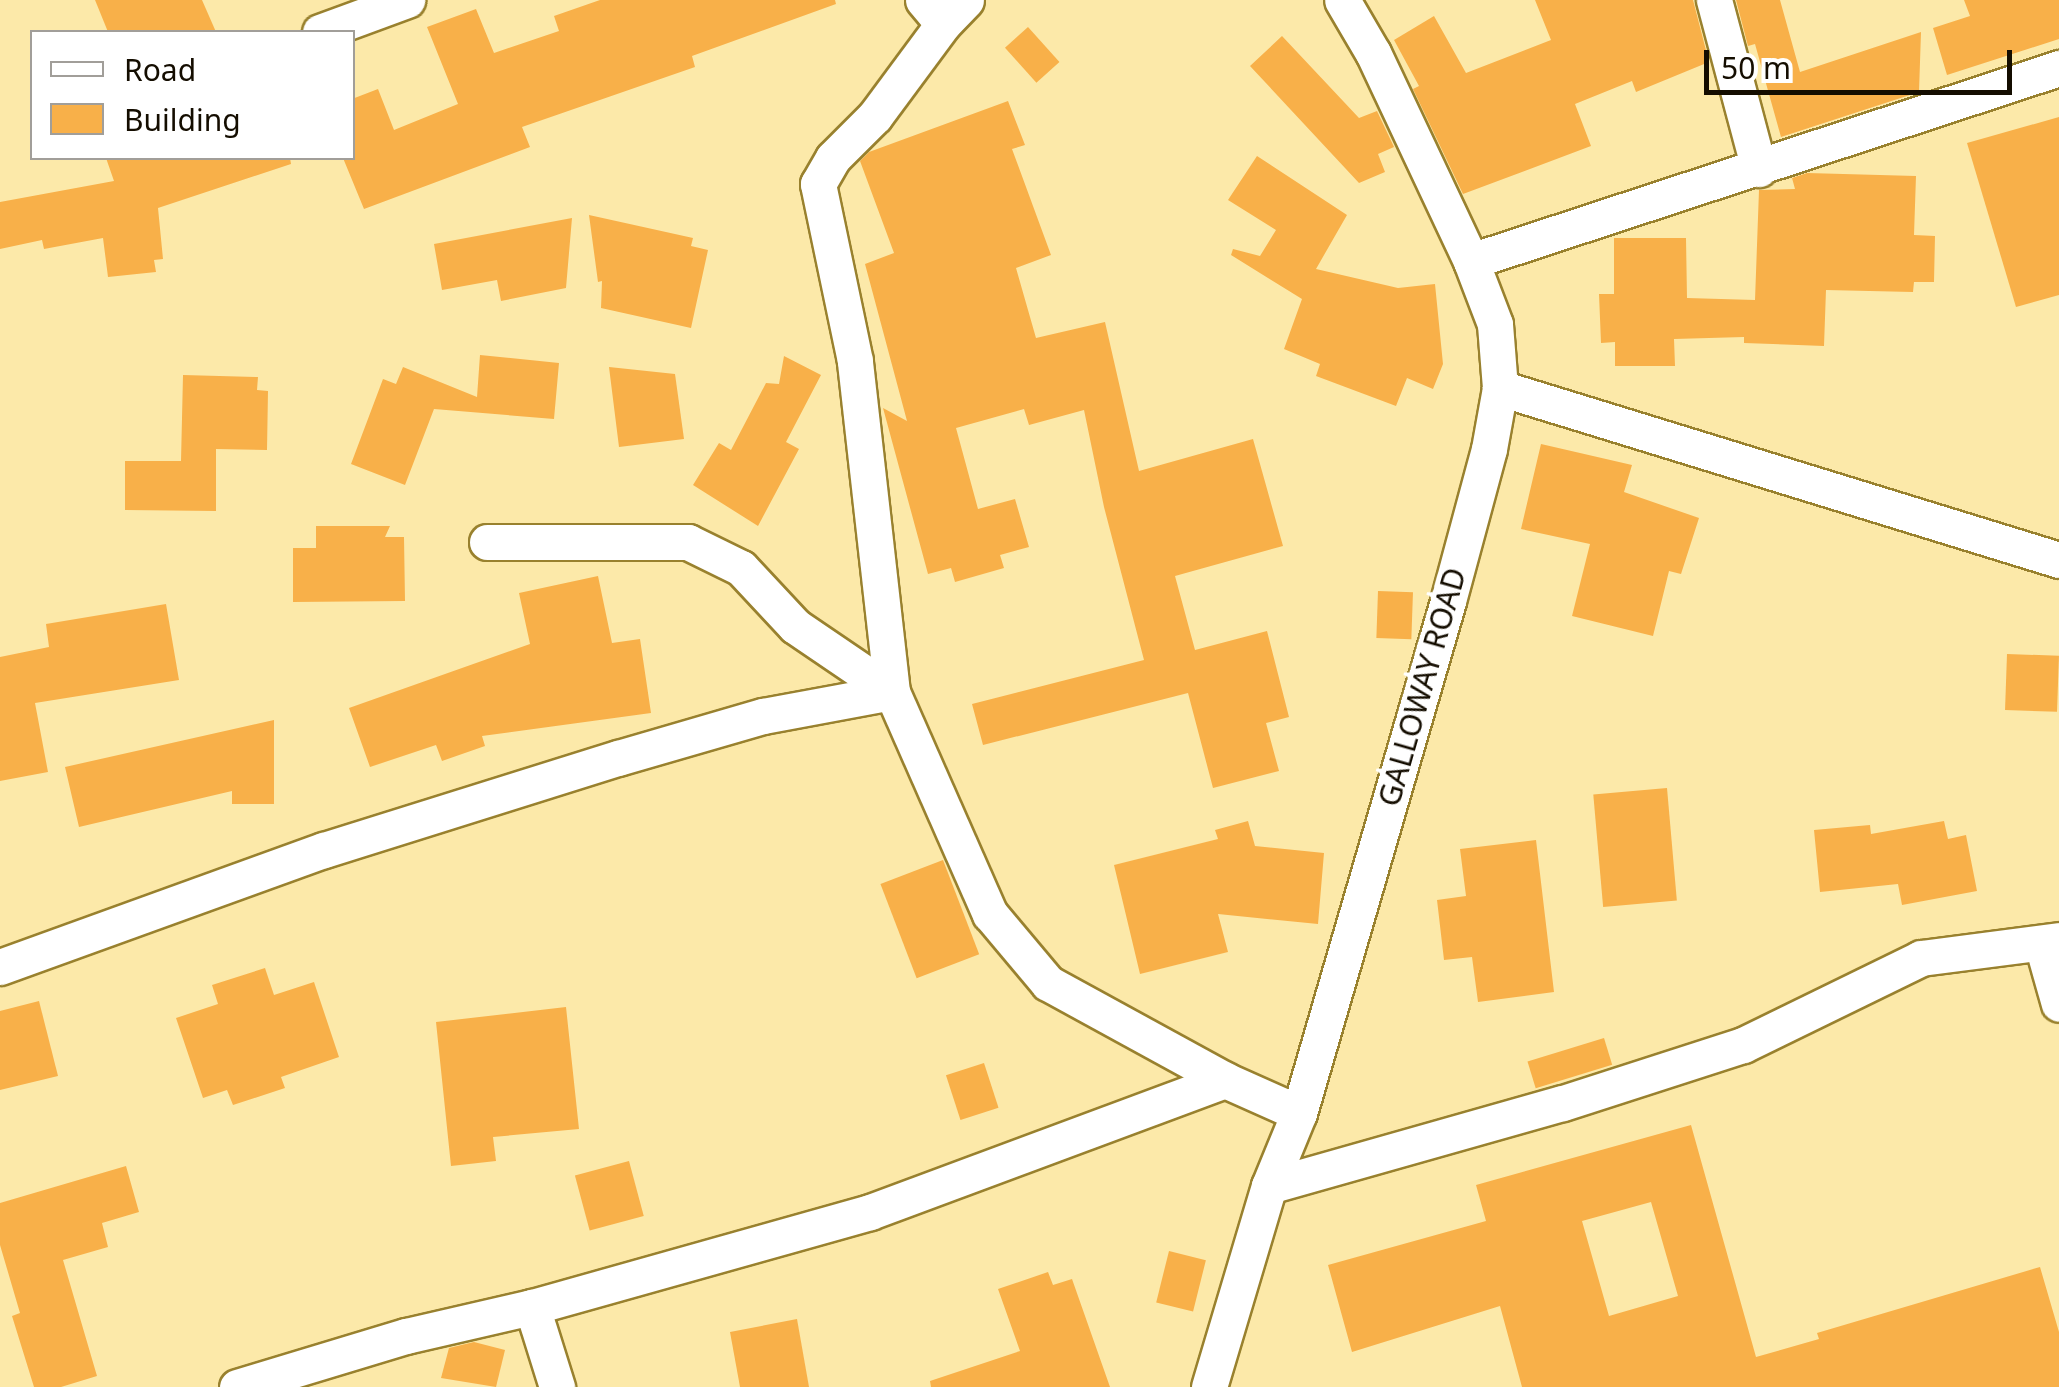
<!DOCTYPE html>
<html>
<head>
<meta charset="utf-8">
<style>
	body { margin:0 }
	#map { position:relative; width:2059px; height:1387px; overflow:hidden; background:#fce9a9; font-family:"Noto Sans",sans-serif }
	div>[style] { position:absolute }
	[style*='--x'] { left:calc(var(--x)*1px); top:calc(var(--y)*1px); width:calc(var(--w)*1px); rotate:calc(var(--a)*1deg) }
	.building>* { inset:0; background:#f8b049; transform-origin:0 0 }
	.roads { filter:drop-shadow(2px 0 #99812e) drop-shadow(-2px 0 #99812e) drop-shadow(0 2px #99812e) drop-shadow(0 -2px #99812e) }
	.street>* { height:35px; margin:-17.5px; padding:0 17.5px; transform-origin:17.5px; border-radius:17.5px; background:#fff }
	span { translate:-50% -50%; white-space:nowrap; text-align:center; line-height:1.15; -webkit-text-stroke:9px #fff; paint-order:stroke }
	.street-label { font-size:30px; color:#140d00 }
	.legend { position:absolute; left:30px; top:30px; width:325px; height:130px; box-sizing:border-box; background:#fff; border:2px solid #a19e99; margin:0; padding:12px 18px; list-style:none; font-size:30px; color:#140d00 }
	.legend li { display:flex; align-items:center; gap:20px; height:50px }
	.legend b { width:50px; border:2px solid #a19e99 }
	.scale { position:absolute; left:1704px; top:50px; width:308px; height:45px; box-sizing:border-box; border:5px solid #140d00; border-top:0; padding-left:12px; font-size:30px; line-height:35px; white-space:nowrap; color:#140d00; -webkit-text-stroke:8px #fff; paint-order:stroke }
</style>
</head>
<body>
<div id="map">
	<div class="building">
		<i style="clip-path:polygon(95px 0,202px 0,216px 32px,108px 32px)"></i>
		<i style="clip-path:polygon(600px 0,835px 0,836px 4px,692px 56px,695px 67px,522px 127px,530px 147px,364px 209px,343px 158px,352px 158px,352px 99px,378px 89px,394px 130px,458px 104px,427px 27px,476px 9px,494px 53px,559px 31px,554px 16px)"></i>
		<i style="clip-path:polygon(1535px 0,1693px 0,1709px 62px,1636px 92px,1632px 81px,1575px 104px,1591px 146px,1463px 194px,1413px 89px,1419px 86px,1394px 40px,1434px 16px,1466px 73px,1551px 40px)"></i>
		<i style="clip-path:polygon(1736px 0,1780px 0,1800px 72px,1921px 32px,1919px 92px,1781px 137px,1755px 44px,1748px 46px)"></i>
		<i style="clip-path:polygon(1964px 0,2059px 0,2059px 39px,1947px 75px,1933px 28px,1970px 16px)"></i>
		<i style="left:1028px;top:27px;width:47px;height:31px;rotate:48deg"></i>
		<i style="clip-path:polygon(1282px 36px,1359px 118px,1377px 111px,1394px 147px,1378px 154px,1385px 172px,1359px 183px,1250px 66px)"></i>
		<i style="clip-path:polygon(1008px 101px,1025px 145px,1012px 149px,1051px 255px,1016px 268px,1036px 338px,1105px 322px,1139px 471px,1253px 439px,1283px 546px,1175px 576px,1195px 650px,1267px 631px,1289px 717px,1266px 723px,1279px 771px,1213px 788px,1188px 693px,983px 745px,972px 704px,1144px 660px,1104px 507px,1084px 410px,1029px 425px,1024px 409px,956px 428px,978px 509px,1015px 499px,1029px 547px,1000px 555px,1004px 568px,955px 582px,951px 568px,928px 574px,883px 408px,907px 421px,865px 264px,894px 253px,860px 161px,869px 152px)"></i>
		<i style="clip-path:polygon(2059px 117px,2059px 295px,2016px 307px,1967px 143px)"></i>
		<i style="clip-path:polygon(1257px 156px,1347px 215px,1316px 269px,1398px 288px,1435px 284px,1443px 364px,1433px 389px,1407px 378px,1396px 406px,1316px 376px,1320px 364px,1284px 349px,1302px 299px,1231px 255px,1233px 249px,1260px 256px,1276px 230px,1228px 200px)"></i>
		<i style="clip-path:polygon(106px 158px,290px 158px,291px 164px,158px 208px,163px 259px,154px 260px,156px 272px,108px 277px,103px 238px,44px 249px,42px 240px,0 249px,0 202px,114px 181px)"></i>
		<i style="clip-path:polygon(1807px 173px,1916px 176px,1914px 235px,1935px 236px,1934px 282px,1914px 282px,1913px 292px,1826px 290px,1824px 346px,1744px 343px,1744px 337px,1674px 339px,1675px 366px,1615px 366px,1615px 342px,1601px 343px,1599px 294px,1614px 294px,1614px 238px,1686px 238px,1687px 298px,1755px 300px,1759px 190px,1795px 189px,1792px 178px)"></i>
		<i style="clip-path:polygon(589px 215px,693px 238px,691px 246px,708px 250px,691px 328px,601px 308px,602px 281px,598px 282px)"></i>
		<i style="clip-path:polygon(572px 218px,566px 288px,501px 301px,497px 280px,442px 290px,434px 244px)"></i>
		<i style="clip-path:polygon(480px 355px,559px 363px,554px 419px,434px 409px,405px 485px,351px 464px,383px 379px,396px 384px,403px 367px,477px 397px)"></i>
		<i style="clip-path:polygon(784px 356px,821px 375px,786px 442px,799px 449px,758px 526px,693px 485px,719px 443px,731px 450px,766px 383px,779px 384px)"></i>
		<i style="clip-path:polygon(609px 367px,675px 374px,684px 439px,619px 447px)"></i>
		<i style="clip-path:polygon(183px 375px,258px 377px,257px 390px,268px 391px,267px 450px,216px 449px,216px 511px,125px 510px,125px 461px,181px 461px)"></i>
		<i style="clip-path:polygon(1541px 444px,1632px 465px,1624px 492px,1699px 518px,1681px 574px,1669px 571px,1653px 636px,1572px 616px,1590px 544px,1521px 529px)"></i>
		<i style="clip-path:polygon(316px 526px,390px 526px,385px 537px,404px 537px,405px 601px,293px 602px,293px 548px,316px 548px)"></i>
		<i style="clip-path:polygon(598px 576px,612px 643px,640px 639px,651px 713px,482px 736px,485px 746px,442px 761px,436px 745px,370px 767px,349px 708px,530px 644px,519px 593px)"></i>
		<i style="left:1378px;top:591px;width:35px;height:47px;rotate:2deg"></i>
		<i style="clip-path:polygon(166px 604px,179px 680px,35px 703px,48px 772px,0 781px,0 657px,49px 647px,46px 624px)"></i>
		<i style="left:2007px;top:654px;width:52px;height:56px;rotate:2deg"></i>
		<i style="clip-path:polygon(274px 720px,274px 804px,232px 804px,232px 791px,79px 827px,65px 767px)"></i>
		<i style="left:1667px;top:788px;width:113px;height:74px;rotate:85deg"></i>
		<i style="clip-path:polygon(1248px 821px,1255px 846px,1324px 853px,1318px 924px,1218px 914px,1228px 952px,1140px 974px,1114px 865px,1218px 839px,1215px 830px)"></i>
		<i style="clip-path:polygon(1944px 821px,1948px 839px,1966px 835px,1977px 891px,1902px 905px,1898px 884px,1820px 892px,1814px 830px,1870px 825px,1871px 834px)"></i>
		<i style="clip-path:polygon(1536px 840px,1554px 992px,1478px 1002px,1472px 957px,1444px 960px,1437px 900px,1466px 896px,1460px 849px)"></i>
		<i style="left:943px;top:860px;width:101px;height:67px;rotate:69deg"></i>
		<i style="clip-path:polygon(265px 968px,274px 995px,314px 982px,339px 1057px,281px 1077px,285px 1088px,233px 1105px,227px 1090px,203px 1098px,176px 1018px,218px 1004px,212px 985px)"></i>
		<i style="clip-path:polygon(39px 1001px,58px 1076px,0 1090px,0 1011px)"></i>
		<i style="clip-path:polygon(566px 1007px,579px 1129px,493px 1137px,496px 1161px,451px 1166px,436px 1022px)"></i>
		<i style="left:1604px;top:1038px;width:28px;height:80px;rotate:73deg"></i>
		<i style="left:984px;top:1063px;width:47px;height:40px;rotate:72deg"></i>
		<i style="clip-path:polygon(evenodd,1691px 1125px,1756px 1357px,1819px 1339px,1817px 1333px,2040px 1267px,2059px 1332px,2059px 1387px,1522px 1387px,1500px 1306px,1352px 1352px,1328px 1265px,1486px 1221px,1476px 1185px,1691px 1125px,1651px 1202px,1678px 1296px,1609px 1316px,1582px 1221px,1651px 1202px)"></i>
		<i style="left:629px;top:1161px;width:57px;height:56px;rotate:75deg"></i>
		<i style="clip-path:polygon(126px 1166px,139px 1212px,102px 1223px,108px 1247px,63px 1260px,97px 1376px,61px 1387px,34px 1387px,12px 1316px,20px 1313px,0 1245px,0 1203px)"></i>
		<i style="left:1169px;top:1251px;width:38px;height:53px;rotate:14deg"></i>
		<i style="clip-path:polygon(1048px 1272px,1053px 1285px,1072px 1279px,1110px 1387px,931px 1387px,930px 1381px,1020px 1351px,998px 1289px)"></i>
		<i style="clip-path:polygon(797px 1319px,809px 1387px,740px 1387px,730px 1332px)"></i>
		<i style="clip-path:polygon(474px 1342px,505px 1350px,496px 1387px,441px 1378px,449px 1348px)"></i>
	</div>
	<div class="roads">
		<div class="street">
			<i style="--x:923;--y:0;--w:31;--a:50"></i>
			<i style="--x:943;--y:24;--w:33;--a:-46"></i>
			<i style="--x:1714;--y:0;--w:175;--a:75.1"></i>
			<i style="--x:320;--y:32;--w:93;--a:-20.2"></i>
			<i style="--x:1471;--y:261;--w:619;--a:-18.17"></i>
			<i style="--x:1500;--y:388;--w:585;--a:17.1"></i>
			<i style="--x:487;--y:542;--w:201;--a:0"></i>
			<i style="--x:688;--y:542;--w:59;--a:26.1"></i>
			<i style="--x:741;--y:568;--w:79;--a:47"></i>
			<i style="--x:795;--y:626;--w:117;--a:34.2"></i>
			<i style="--x:892;--y:692;--w:333;--a:-96.4"></i>
			<i style="--x:855;--y:361;--w:181;--a:-101.8"></i>
			<i style="--x:818;--y:184;--w:30;--a:-60"></i>
			<i style="--x:833;--y:158;--w:59;--a:-45"></i>
			<i style="--x:875;--y:116;--w:114;--a:-53.5"></i>
			<i style="--x:2042;--y:944;--w:62;--a:74.2"></i>
			<i style="--x:0;--y:967;--w:344;--a:-19.9"></i>
			<i style="--x:324;--y:850;--w:308;--a:-17.4"></i>
			<i style="--x:618;--y:758;--w:151;--a:-16.2"></i>
			<i style="--x:763;--y:716;--w:131;--a:-10.5"></i>
			<i style="--x:892;--y:692;--w:243;--a:66.2"></i>
			<i style="--x:990;--y:914;--w:90;--a:50"></i>
			<i style="--x:1048;--y:983;--w:202;--a:28.7"></i>
			<i style="--x:1225;--y:1080;--w:81;--a:24"></i>
			<i style="--x:1269;--y:1186;--w:305;--a:-15.8"></i>
			<i style="--x:1563;--y:1103;--w:189;--a:-17.9"></i>
			<i style="--x:1743;--y:1045;--w:198;--a:-26"></i>
			<i style="--x:1921;--y:958;--w:139;--a:-7.4"></i>
			<i style="--x:532;--y:1307;--w:84;--a:72.6"></i>
			<i style="--x:237;--y:1387;--w:177;--a:-16.8"></i>
			<i style="--x:406;--y:1336;--w:129;--a:-13"></i>
			<i style="--x:532;--y:1307;--w:351;--a:-15.7"></i>
			<i style="--x:870;--y:1212;--w:379;--a:-20.4"></i>
			<i style="--x:1209;--y:1387;--w:210;--a:-73.4"></i>
			<i style="--x:1269;--y:1186;--w:79;--a:-67.7"></i>
			<i style="--x:1299;--y:1113;--w:533;--a:-73.77"></i>
			<i style="--x:1448;--y:601;--w:157;--a:-74.9"></i>
			<i style="--x:1489;--y:449;--w:62;--a:-79.8"></i>
			<i style="--x:1500;--y:388;--w:64;--a:-94.5"></i>
			<i style="--x:1495;--y:324;--w:67;--a:-110.9"></i>
			<i style="--x:1471;--y:261;--w:230;--a:-115.2"></i>
			<i style="--x:1373;--y:53;--w:61;--a:-120.3"></i>
		</div>
	</div>
	<div class="street-label">
		<span style="left:1422px;top:687px;rotate:-74deg">GALLOWAY ROAD</span>
	</div>
	<ul class="legend">
	<li><b style="height:12px;background:#fff"></b>Road</li>
	<li><b style="height:28px;background:#f8b049"></b>Building</li>
	</ul>
	<div class="scale">50 m</div>
</div>
</body>
</html>
